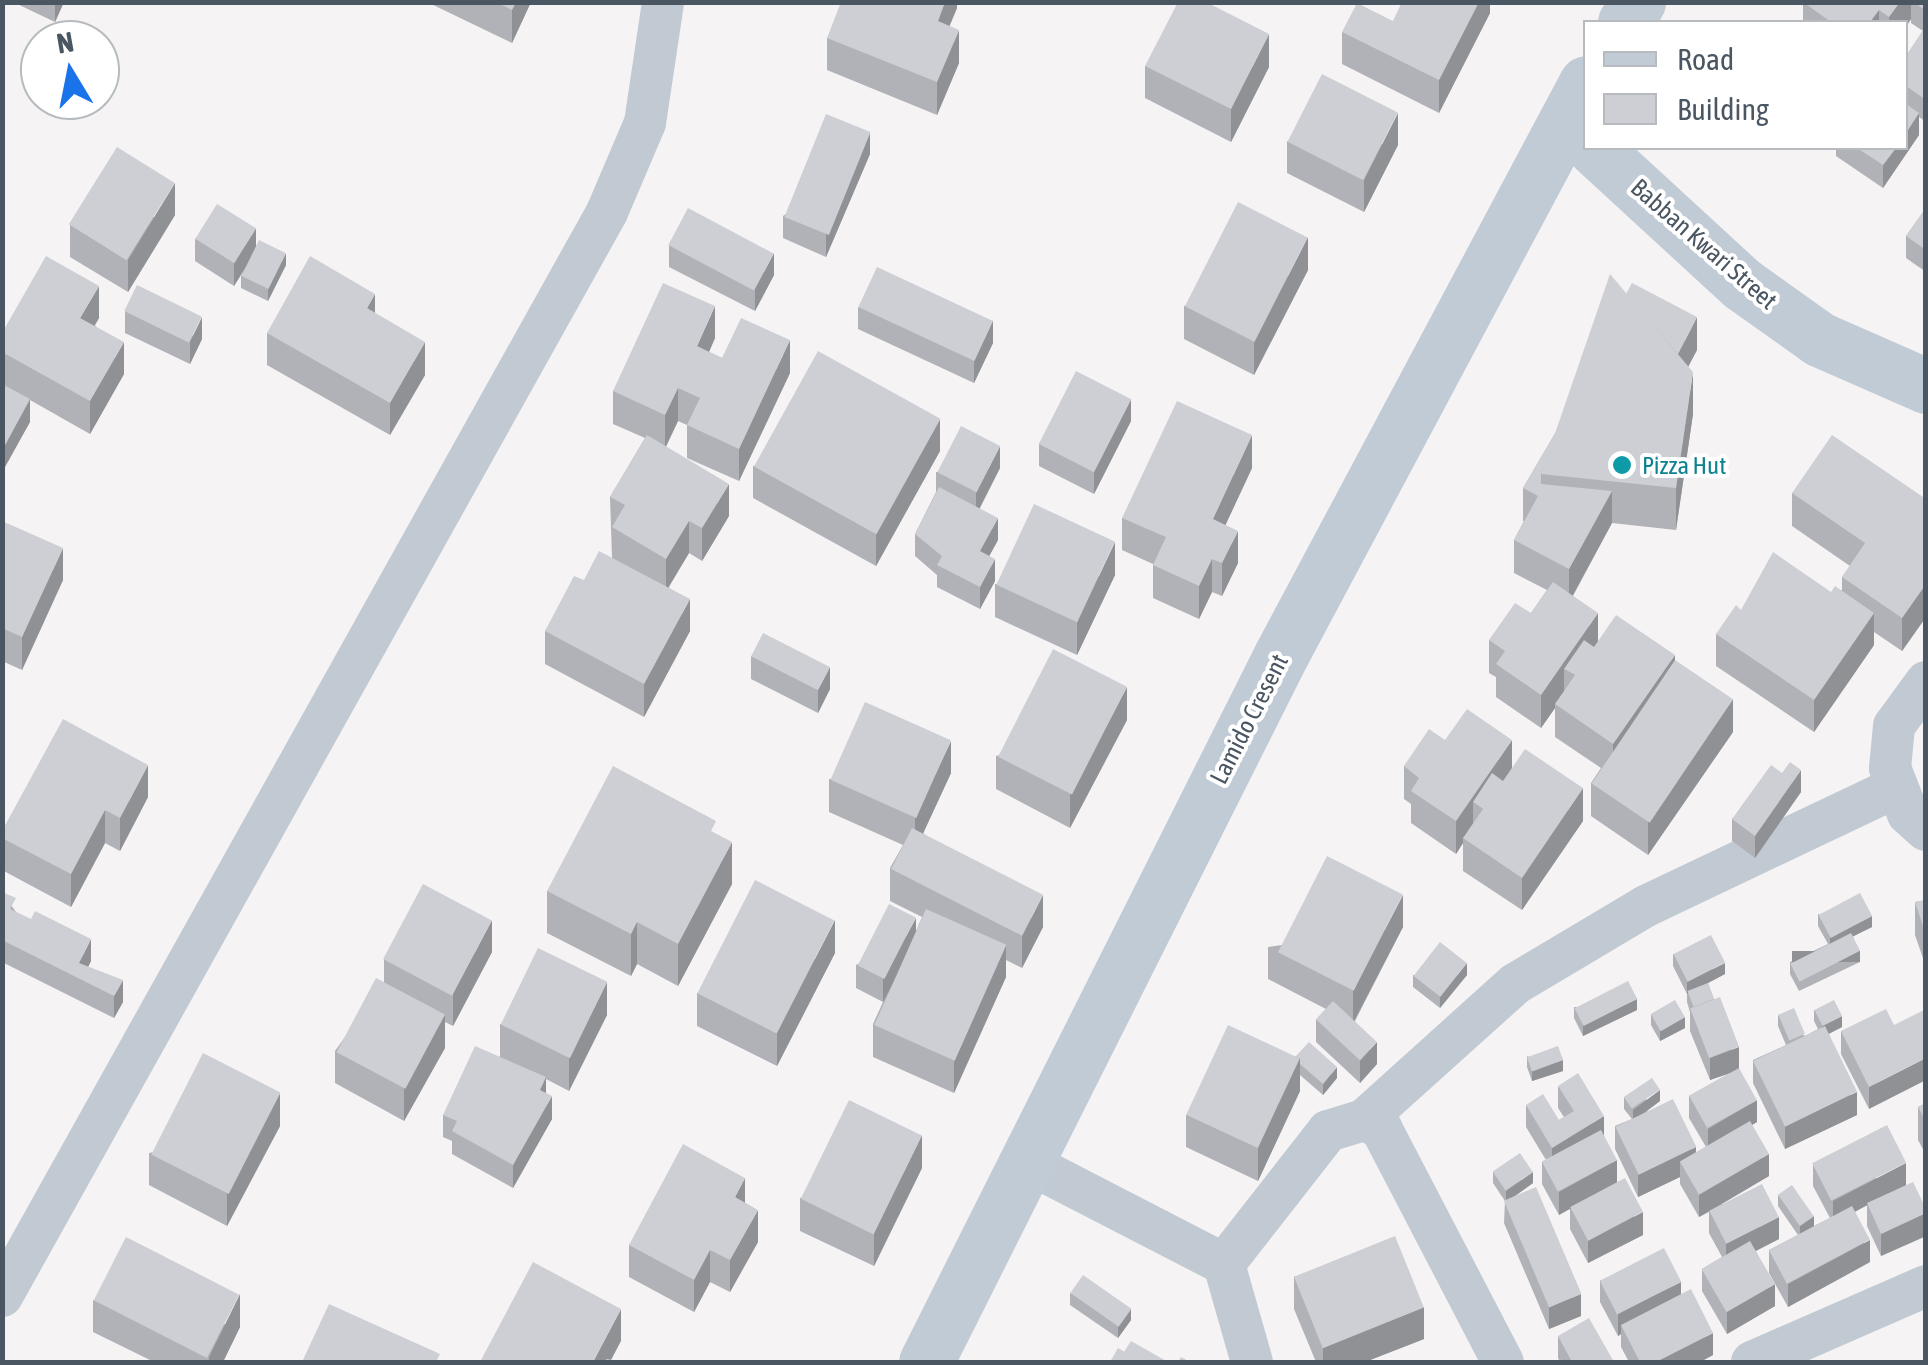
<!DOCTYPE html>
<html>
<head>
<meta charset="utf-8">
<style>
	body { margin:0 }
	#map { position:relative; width:1928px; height:1365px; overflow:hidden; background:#f5f3f3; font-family:"Asap Condensed",sans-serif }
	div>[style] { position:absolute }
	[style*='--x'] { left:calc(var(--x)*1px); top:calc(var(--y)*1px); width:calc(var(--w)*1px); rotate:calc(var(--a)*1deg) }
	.street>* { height:42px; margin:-21px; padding:0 21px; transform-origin:21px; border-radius:21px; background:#c1cad2 }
	.secondary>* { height:55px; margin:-27.5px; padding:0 27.5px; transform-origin:27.5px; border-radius:27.5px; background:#c1cbd6 }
	.wall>* { inset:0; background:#b0b2b7 }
	.shaded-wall>* { inset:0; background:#909195; transform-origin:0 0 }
	.building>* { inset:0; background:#cdcfd5; transform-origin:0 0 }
	.dots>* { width:28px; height:28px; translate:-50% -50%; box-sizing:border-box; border:5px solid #fff; border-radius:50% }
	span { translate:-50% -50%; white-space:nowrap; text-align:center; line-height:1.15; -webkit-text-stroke:8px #fff; paint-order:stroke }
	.street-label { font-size:25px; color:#4a5661 }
	.culture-label { font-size:25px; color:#0d838f }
	.left { translate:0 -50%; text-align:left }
	.frame { position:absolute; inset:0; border:5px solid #4a5661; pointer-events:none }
	.legend { position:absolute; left:1583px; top:20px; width:325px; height:130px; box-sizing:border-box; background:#fff; border:2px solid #b7bbc0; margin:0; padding:12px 18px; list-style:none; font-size:30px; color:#4a5661 }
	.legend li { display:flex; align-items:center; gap:20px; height:50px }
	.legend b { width:50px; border:2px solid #b7bbc0 }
	.north { position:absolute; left:20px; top:20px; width:100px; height:100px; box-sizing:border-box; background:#fff; border:2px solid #b7bbc0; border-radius:50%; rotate:350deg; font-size:28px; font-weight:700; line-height:40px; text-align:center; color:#4a5661 }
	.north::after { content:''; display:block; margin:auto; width:35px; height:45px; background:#1a73e8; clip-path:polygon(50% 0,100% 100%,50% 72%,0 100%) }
</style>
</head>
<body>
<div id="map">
	<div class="street">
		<i style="--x:1926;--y:682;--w:54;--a:126"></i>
		<i style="--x:1894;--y:726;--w:42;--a:95.4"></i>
		<i style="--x:1890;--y:768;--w:49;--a:68.6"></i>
		<i style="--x:1908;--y:814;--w:24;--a:42"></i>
		<i style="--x:1364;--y:1120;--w:203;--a:-42"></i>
		<i style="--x:1515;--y:984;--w:152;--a:-30.8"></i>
		<i style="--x:1646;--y:906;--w:278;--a:-25.4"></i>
		<i style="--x:1026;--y:1162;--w:223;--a:27.3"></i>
		<i style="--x:1224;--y:1264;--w:102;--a:74.1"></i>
		<i style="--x:1224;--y:1264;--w:169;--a:-52"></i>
		<i style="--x:1328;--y:1131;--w:38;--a:-17"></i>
		<i style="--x:1364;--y:1120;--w:19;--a:25"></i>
		<i style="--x:1381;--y:1128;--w:264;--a:62.5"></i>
		<i style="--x:2;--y:1296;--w:1241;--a:-60.83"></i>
		<i style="--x:607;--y:212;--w:97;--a:-66.9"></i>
		<i style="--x:645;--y:123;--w:122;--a:-81.5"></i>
		<i style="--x:1752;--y:1362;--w:190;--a:-23.6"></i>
	</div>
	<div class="secondary">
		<i style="--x:1625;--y:22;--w:24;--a:-57"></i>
		<i style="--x:1594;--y:148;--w:201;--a:42.6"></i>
		<i style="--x:1742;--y:284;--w:95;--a:35.5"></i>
		<i style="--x:1819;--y:339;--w:117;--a:23.7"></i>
		<i style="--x:926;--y:1362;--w:791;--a:-63.34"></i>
		<i style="--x:1281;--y:655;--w:648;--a:-61.93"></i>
	</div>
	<div class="wall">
		<i style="clip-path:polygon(13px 2px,64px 2px,55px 22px)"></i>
		<i style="clip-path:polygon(427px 2px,531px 2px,512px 43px)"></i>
		<i style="clip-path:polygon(957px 2px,957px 8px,949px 26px,959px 63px,937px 115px,827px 70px,827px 38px)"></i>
		<i style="clip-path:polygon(1490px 2px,1490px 13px,1439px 113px,1342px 64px,1342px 32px)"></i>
		<i style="clip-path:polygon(1926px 2px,1926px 122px,1919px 117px,1919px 135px,1883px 188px,1836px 156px,1836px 148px,1906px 148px,1906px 56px,1923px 31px,1911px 23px,1911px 19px,1906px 22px,1803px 22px,1803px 3px)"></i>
		<i style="clip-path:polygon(1145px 66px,1269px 67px,1231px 142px,1145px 98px)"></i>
		<i style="clip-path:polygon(1287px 141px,1398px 145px,1364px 212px,1287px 173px)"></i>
		<i style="clip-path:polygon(870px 154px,826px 257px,783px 238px,783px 216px)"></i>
		<i style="clip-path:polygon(1926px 208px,1926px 272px,1906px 258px,1906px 236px)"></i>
		<i style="clip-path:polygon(175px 215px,128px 292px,70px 257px,70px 225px)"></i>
		<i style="clip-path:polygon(195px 239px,256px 245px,286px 265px,268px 301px,241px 288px,241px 276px,244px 270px,234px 286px,195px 261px)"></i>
		<i style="clip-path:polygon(669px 245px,774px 275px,755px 311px,669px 267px)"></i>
		<i style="clip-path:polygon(1308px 270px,1254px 375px,1184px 339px,1184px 306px)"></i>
		<i style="clip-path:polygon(1626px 294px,1697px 350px,1688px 366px,1693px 414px,1676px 530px,1612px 523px,1573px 596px,1598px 642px,1675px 662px,1733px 732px,1648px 855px,1591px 816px,1591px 783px,1601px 768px,1555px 737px,1555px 708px,1541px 728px,1496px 697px,1496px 677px,1489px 673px,1489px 640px,1531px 613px,1547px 590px,1514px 573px,1514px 540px,1524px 521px,1523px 521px,1523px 488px,1557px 430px)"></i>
		<i style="clip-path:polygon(858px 307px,993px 343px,974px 383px,858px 329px)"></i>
		<i style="clip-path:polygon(125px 311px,202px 339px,190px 364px,125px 333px)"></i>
		<i style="clip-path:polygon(375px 313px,425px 375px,390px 435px,267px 365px,267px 333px)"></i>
		<i style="clip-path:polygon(99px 318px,95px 325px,124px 374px,90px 434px,30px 400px,30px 422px,2px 469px,2px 333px)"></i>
		<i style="clip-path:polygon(715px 338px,709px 352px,722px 358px,790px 373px,739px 481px,687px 458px,687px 425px,678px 421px,666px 447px,729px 516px,702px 561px,689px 553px,669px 587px,690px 631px,644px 717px,545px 664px,545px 631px,584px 580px,612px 558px,610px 497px,645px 438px,613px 424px,613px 391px)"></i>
		<i style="clip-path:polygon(1131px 421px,1094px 494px,1039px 466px,1039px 444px)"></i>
		<i style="clip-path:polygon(940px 451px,876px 566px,753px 498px,753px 466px)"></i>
		<i style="clip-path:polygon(1000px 468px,980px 508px,998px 540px,989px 556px,995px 581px,980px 609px,937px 587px,937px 575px,915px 556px,915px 534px,936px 492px,936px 472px)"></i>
		<i style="clip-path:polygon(1252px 468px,1225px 525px,1238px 563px,1222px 596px,1212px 592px,1199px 619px,1153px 598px,1153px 564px,1122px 550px,1122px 518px)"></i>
		<i style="clip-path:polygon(1792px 493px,1926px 499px,1926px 617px,1902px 651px,1874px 632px,1874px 645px,1814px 732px,1716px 666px,1716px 634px,1741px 610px,1842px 590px,1842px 577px,1850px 566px,1792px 526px)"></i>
		<i style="clip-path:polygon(2px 521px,63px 580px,22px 670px,2px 661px)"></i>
		<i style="clip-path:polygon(1115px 575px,1077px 655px,995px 617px,995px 584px)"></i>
		<i style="clip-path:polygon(751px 656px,830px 689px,818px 713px,751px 679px)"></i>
		<i style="clip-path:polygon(1127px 720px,1070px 828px,996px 789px,996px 756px)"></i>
		<i style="clip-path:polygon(1445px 740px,1512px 768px,1583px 821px,1522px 910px,1463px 871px,1463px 843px,1456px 854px,1411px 823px,1411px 804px,1404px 799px,1404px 766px)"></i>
		<i style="clip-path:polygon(951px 773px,923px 833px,1043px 927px,1022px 968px,1006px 960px,1006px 977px,954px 1093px,873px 1057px,873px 1024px,883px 1002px,856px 988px,856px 965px,916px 931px,922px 917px,890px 901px,890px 868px,903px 845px,829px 812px,829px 779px)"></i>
		<i style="clip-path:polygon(1782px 773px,1801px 792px,1755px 858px,1732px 841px,1732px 819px)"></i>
		<i style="clip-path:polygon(148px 797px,120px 851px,105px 843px,71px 907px,2px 870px,2px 831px)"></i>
		<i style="clip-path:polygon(716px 834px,732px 884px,678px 986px,637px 964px,631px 976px,547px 933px,547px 891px)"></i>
		<i style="clip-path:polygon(2px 892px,16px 912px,91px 961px,88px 967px,123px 1002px,114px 1018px,2px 962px)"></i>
		<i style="clip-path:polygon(1926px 900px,1926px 967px,1915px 935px,1915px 902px)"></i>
		<i style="clip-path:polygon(1818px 914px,1872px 927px,1853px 936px,1860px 962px,1799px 991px,1790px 974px,1790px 962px,1828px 944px,1818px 926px)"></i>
		<i style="clip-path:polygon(1403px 927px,1355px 1021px,1377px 1064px,1360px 1083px,1316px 1042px,1316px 1020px,1326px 1009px,1268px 979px,1268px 947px)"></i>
		<i style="clip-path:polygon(492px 952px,453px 1026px,445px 1022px,445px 1048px,404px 1121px,335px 1083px,335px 1051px,384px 982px,384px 959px)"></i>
		<i style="clip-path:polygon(835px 953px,777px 1066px,697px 1026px,697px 993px)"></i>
		<i style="clip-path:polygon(1673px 954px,1725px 974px,1708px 983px,1757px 1122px,1752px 1125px,1769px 1176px,1722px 1204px,1779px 1239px,1756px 1251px,1775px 1306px,1727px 1334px,1702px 1291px,1702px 1269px,1722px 1257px,1709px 1233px,1709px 1212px,1699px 1217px,1680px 1184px,1680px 1177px,1638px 1197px,1615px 1149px,1615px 1126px,1632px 1119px,1624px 1109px,1624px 1097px,1660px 1101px,1647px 1111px,1696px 1153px,1706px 1147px,1689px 1118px,1689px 1096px,1730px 1073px,1710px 1080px,1690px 1031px,1690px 1012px,1687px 1002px,1687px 994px,1673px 966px)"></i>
		<i style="clip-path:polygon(1413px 975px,1467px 975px,1440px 1008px,1413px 987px)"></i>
		<i style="clip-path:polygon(1574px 1007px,1637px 1010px,1583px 1036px,1574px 1018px)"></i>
		<i style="clip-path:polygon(1814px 1010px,1842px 1027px,1829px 1034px,1857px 1115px,1785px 1149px,1753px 1083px,1753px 1060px,1786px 1045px,1778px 1026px,1778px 1015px,1805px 1036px,1818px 1029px,1814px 1021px)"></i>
		<i style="clip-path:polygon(1651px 1014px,1685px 1028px,1660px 1041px,1651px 1025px)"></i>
		<i style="clip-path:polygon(607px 1015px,569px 1091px,546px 1079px,546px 1093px,552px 1119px,513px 1188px,452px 1154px,452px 1141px,443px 1137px,443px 1115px,500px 1056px,500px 1024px)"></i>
		<i style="clip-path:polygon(1894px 1025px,1869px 1109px,1841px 1054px,1841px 1031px)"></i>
		<i style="clip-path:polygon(1296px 1056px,1337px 1078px,1323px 1095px,1300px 1075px,1300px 1091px,1258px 1181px,1186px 1147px,1186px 1115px)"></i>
		<i style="clip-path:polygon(1527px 1056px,1563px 1071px,1532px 1081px,1527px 1067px)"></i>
		<i style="clip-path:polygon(1558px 1086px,1604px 1136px,1617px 1182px,1643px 1235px,1588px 1263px,1570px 1229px,1570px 1208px,1559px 1215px,1542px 1184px,1542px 1162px,1546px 1160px,1526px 1127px,1526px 1105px,1559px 1120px,1564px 1117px,1558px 1108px)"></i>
		<i style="clip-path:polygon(1926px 1103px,1926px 1155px,1918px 1140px,1918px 1107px)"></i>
		<i style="clip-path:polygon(280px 1126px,227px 1226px,149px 1185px,149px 1153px)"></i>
		<i style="clip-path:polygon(1813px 1164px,1906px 1185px,1926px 1209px,1926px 1236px,1881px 1256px,1867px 1226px,1867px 1205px,1855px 1212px,1870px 1262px,1788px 1307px,1769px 1273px,1769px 1250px,1798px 1235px,1778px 1206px,1778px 1195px,1814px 1226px,1830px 1218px,1813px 1186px)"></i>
		<i style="clip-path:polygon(922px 1168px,874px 1266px,800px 1231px,800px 1198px)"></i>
		<i style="clip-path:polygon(1493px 1172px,1533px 1183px,1514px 1197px,1581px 1316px,1549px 1329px,1504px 1223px,1505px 1201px,1493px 1183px)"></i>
		<i style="clip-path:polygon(745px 1203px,758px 1242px,730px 1292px,710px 1282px,694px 1312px,629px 1277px,629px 1245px)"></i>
		<i style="clip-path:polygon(1294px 1276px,1424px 1339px,1365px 1362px,1316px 1362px,1294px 1309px)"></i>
		<i style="clip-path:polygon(1600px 1280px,1681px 1294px,1713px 1355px,1700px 1362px,1629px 1362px,1621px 1347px,1621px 1334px,1618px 1336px,1600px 1302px)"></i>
		<i style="clip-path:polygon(1070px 1293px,1131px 1320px,1118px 1338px,1070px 1305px)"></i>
		<i style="clip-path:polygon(93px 1300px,240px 1327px,223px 1362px,154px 1362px,93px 1332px)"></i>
		<i style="clip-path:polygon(1558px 1336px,1614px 1362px,1560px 1362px,1558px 1358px)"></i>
	</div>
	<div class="shaded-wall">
		<i style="clip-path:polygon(55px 2px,64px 2px,55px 22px)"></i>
		<i style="clip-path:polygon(516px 2px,531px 2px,512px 43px,512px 10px)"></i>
		<i style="clip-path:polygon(945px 2px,957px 2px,957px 8px,938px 54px,938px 21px)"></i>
		<i style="clip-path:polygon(1479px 2px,1490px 2px,1490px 13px,1439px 113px,1439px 80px)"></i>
		<i style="clip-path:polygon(1900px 2px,1911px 2px,1911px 19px,1906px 27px,1906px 22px,1889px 22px,1889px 17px)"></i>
		<i style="clip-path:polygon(1879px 10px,1879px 22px,1870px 22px)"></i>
		<i style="clip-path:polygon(959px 30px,959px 63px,937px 115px,937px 82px)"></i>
		<i style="clip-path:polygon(1269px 34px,1269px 67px,1231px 142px,1231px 109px)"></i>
		<i style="clip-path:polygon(1398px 113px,1398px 145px,1364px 212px,1364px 180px)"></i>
		<i style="clip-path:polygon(1919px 113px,1919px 135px,1883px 188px,1883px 165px,1896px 148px,1906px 148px,1906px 133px)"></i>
		<i style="clip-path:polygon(870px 132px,870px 154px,826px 257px,826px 234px)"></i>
		<i style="clip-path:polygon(175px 183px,175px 215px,128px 292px,128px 260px)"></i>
		<i style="clip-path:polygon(256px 228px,256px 250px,234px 286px,234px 263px)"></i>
		<i style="clip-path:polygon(1308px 237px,1308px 270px,1254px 375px,1254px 343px)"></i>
		<i style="clip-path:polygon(286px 253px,286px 265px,268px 301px,268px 289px)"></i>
		<i style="clip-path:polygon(774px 253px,774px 275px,755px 311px,755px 289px)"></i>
		<i style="clip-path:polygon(99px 286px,99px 318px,80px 350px,80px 318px)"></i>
		<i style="clip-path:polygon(375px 294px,375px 326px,367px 308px)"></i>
		<i style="clip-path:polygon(715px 306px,715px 338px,697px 379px,697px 346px)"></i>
		<i style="clip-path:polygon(202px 317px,202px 339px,190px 364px,190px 342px)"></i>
		<i style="clip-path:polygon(1697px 317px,1697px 350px,1675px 392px,1675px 360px)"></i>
		<i style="clip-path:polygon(993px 320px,993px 343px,974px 383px,974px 361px)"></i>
		<i style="clip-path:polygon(790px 340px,790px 373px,739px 481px,739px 449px)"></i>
		<i style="clip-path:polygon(124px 342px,124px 374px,90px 434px,90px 401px)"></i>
		<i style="clip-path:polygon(425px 342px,425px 375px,390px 435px,390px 403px)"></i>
		<i style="clip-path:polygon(1693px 372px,1693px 414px,1676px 530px,1676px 488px)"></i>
		<i style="clip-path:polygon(678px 388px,678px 421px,665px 448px,665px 415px)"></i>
		<i style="clip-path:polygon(30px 399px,30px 422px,4px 469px,4px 447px)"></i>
		<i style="clip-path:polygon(1131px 399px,1131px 421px,1094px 494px,1094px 471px)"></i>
		<i style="clip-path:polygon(940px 419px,940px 451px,876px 566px,876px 533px)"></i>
		<i style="clip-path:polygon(1252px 435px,1252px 468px,1213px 552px,1213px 519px)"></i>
		<i style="clip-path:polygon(1000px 446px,1000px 468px,976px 515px,976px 493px)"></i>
		<i style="clip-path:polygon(729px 484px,729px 516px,702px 561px,702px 528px)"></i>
		<i style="clip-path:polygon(1612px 491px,1612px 523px,1569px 602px,1569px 569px)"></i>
		<i style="clip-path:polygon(998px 518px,998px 540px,980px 573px,980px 551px)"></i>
		<i style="clip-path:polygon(689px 521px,689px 553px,666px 591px,666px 559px)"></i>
		<i style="clip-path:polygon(1238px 531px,1238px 563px,1222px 596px,1222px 563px)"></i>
		<i style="clip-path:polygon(1115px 542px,1115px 575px,1077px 655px,1077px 623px)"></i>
		<i style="clip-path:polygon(63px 548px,63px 580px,22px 670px,22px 637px)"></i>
		<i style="clip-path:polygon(995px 559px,995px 581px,980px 609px,980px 587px)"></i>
		<i style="clip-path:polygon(1212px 559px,1212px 592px,1199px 619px,1199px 586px)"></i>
		<i style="clip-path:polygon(1926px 584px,1926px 617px,1902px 651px,1902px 618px)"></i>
		<i style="clip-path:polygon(690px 599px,690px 631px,644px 717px,644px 684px)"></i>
		<i style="clip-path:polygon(1598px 613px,1598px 645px,1575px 675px,1564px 669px,1564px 695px,1555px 704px,1555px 708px,1541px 728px,1541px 695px)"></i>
		<i style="clip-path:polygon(1874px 613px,1874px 645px,1814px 732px,1814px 700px)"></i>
		<i style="clip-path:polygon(1675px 655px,1675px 687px,1613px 777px,1613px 744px)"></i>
		<i style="clip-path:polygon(830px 667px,830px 689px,818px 713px,818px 690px)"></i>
		<i style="clip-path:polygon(1127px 687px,1127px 720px,1070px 828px,1070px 795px)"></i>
		<i style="clip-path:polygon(1733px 699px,1733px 732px,1648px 855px,1648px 822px)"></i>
		<i style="clip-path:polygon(1512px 740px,1512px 773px,1483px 809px,1473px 802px,1473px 830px,1463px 838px,1463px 843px,1456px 854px,1456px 821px)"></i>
		<i style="clip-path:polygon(951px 741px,951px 773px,915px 851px,915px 818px)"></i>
		<i style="clip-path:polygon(148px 765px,148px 797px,120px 851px,120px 818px)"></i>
		<i style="clip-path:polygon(1801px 770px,1801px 792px,1755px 858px,1755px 836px)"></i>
		<i style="clip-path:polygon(1583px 788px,1583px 821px,1522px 910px,1522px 878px)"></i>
		<i style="clip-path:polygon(105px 810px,105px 843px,71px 907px,71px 874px)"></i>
		<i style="clip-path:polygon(732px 842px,732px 884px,678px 986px,678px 944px)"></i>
		<i style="clip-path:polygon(1043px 895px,1043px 927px,1022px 968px,1022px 936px)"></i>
		<i style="clip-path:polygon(1403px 895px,1403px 927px,1353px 1023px,1353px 991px)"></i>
		<i style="clip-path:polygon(1872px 916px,1872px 927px,1830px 948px,1830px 937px)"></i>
		<i style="clip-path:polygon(916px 918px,916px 940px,883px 1002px,883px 979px)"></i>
		<i style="clip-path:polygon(492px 920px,492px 952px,453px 1026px,453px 994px)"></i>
		<i style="clip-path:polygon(835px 920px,835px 953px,777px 1066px,777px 1033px)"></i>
		<i style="clip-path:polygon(637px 922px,637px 964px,631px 976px,631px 934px)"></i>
		<i style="clip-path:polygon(91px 939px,91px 961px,82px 979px,79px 963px)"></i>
		<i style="clip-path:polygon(1006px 945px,1006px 977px,954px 1093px,954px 1060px)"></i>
		<i style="left:1860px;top:951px;width:11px;height:68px;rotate:90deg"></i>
		<i style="clip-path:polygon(1467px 963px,1467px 975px,1440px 1008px,1440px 997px)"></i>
		<i style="clip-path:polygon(1725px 963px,1725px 974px,1687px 994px,1687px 982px)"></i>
		<i style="clip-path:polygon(123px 980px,123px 1002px,114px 1018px,114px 996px)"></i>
		<i style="clip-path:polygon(607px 982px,607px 1015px,569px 1091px,569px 1058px)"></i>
		<i style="clip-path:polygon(1637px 999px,1637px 1010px,1583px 1036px,1583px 1025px)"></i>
		<i style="clip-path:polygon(445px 1015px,445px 1048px,404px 1121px,404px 1088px)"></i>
		<i style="clip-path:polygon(1842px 1016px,1842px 1027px,1822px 1037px,1822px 1026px)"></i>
		<i style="clip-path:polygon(1685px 1017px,1685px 1028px,1660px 1041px,1660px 1030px)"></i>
		<i style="clip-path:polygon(1377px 1042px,1377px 1064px,1360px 1083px,1360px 1061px)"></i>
		<i style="clip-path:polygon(1739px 1047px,1739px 1070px,1710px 1080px,1710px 1058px)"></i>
		<i style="clip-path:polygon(1300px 1058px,1300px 1091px,1258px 1181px,1258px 1148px)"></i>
		<i style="clip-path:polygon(1926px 1058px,1926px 1080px,1869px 1109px,1869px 1087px)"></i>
		<i style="clip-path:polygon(1563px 1060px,1563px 1071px,1532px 1081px,1532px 1070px)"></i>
		<i style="clip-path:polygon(1337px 1067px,1337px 1078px,1323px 1095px,1323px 1084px)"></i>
		<i style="clip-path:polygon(546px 1077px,546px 1100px,540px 1090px)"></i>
		<i style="clip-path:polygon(1660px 1090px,1660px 1101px,1633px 1121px,1633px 1110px)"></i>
		<i style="clip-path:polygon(1857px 1092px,1857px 1115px,1785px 1149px,1785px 1126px)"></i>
		<i style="clip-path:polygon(280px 1093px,280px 1126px,227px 1226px,227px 1193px)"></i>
		<i style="clip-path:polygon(552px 1096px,552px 1119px,513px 1188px,513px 1165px)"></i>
		<i style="clip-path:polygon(1757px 1100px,1757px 1122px,1708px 1151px,1708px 1129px)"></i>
		<i style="clip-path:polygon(1604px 1116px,1604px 1138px,1552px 1170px,1552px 1148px)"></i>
		<i style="clip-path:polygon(922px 1135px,922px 1168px,874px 1266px,874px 1233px)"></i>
		<i style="clip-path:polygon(1696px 1147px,1696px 1169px,1680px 1162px,1680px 1177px,1638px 1197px,1638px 1175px)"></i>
		<i style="clip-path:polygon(1769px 1154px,1769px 1176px,1699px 1217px,1699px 1195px)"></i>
		<i style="clip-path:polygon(1617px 1160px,1617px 1183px,1559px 1215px,1559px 1192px)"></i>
		<i style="clip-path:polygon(1906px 1163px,1906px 1185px,1833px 1223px,1833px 1201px)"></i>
		<i style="clip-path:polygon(1533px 1172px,1533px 1183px,1506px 1202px,1506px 1191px)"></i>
		<i style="clip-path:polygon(745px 1178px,745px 1211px,735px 1197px)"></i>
		<i style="clip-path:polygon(758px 1210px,758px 1242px,730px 1292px,730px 1260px)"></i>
		<i style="clip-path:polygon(1643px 1212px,1643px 1235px,1588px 1263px,1588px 1241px)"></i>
		<i style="clip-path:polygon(1926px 1213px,1926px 1236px,1881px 1256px,1881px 1234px)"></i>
		<i style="clip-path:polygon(1814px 1216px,1814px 1227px,1800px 1237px,1800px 1226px)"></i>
		<i style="clip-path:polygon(1779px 1217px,1779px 1239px,1726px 1266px,1726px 1244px)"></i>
		<i style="clip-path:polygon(1870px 1240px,1870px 1262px,1788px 1307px,1788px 1284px)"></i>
		<i style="clip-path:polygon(710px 1250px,710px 1282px,694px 1312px,694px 1280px)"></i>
		<i style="clip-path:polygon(1681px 1282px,1681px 1304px,1621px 1325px,1621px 1334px,1618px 1336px,1618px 1313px)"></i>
		<i style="clip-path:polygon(1775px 1284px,1775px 1306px,1727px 1334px,1727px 1311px)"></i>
		<i style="clip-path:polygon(240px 1294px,240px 1327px,223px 1362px,209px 1362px,209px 1357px)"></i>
		<i style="clip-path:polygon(1581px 1294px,1581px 1316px,1549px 1329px,1549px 1307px)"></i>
		<i style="clip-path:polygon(1424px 1307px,1424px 1339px,1365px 1362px,1323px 1362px,1323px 1347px)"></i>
		<i style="clip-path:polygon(621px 1309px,621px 1341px,610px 1362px,593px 1362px)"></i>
		<i style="clip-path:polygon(1131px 1309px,1131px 1320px,1118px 1338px,1118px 1327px)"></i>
		<i style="clip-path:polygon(1713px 1333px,1713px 1355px,1700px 1362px,1656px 1362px)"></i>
	</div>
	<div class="building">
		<i style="clip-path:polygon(496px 2px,516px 2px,512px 10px)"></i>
		<i style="clip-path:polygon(841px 2px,945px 2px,938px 21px,959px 30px,937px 82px,827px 38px)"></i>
		<i style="clip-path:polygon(1178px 2px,1206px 2px,1269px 34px,1231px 109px,1145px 66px)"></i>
		<i style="clip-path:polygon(1402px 2px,1479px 2px,1439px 80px,1342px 32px,1357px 3px,1393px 21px)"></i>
		<i style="clip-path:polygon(1803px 2px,1900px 2px,1889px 17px,1879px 10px,1870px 22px,1831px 22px)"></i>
		<i style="clip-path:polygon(1914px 2px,1926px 2px,1926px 11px)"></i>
		<i style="clip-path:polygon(1925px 27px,1926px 28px,1926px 100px,1906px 86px,1906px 56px)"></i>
		<i style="left:1322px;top:74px;width:85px;height:76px;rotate:27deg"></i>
		<i style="clip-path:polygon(1906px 104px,1919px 113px,1906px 133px)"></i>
		<i style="left:826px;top:114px;width:48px;height:111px;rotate:22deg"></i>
		<i style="left:117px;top:147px;width:68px;height:91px;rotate:32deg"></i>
		<i style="clip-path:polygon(1857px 148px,1896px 148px,1883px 165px)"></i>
		<i style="left:1238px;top:202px;width:78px;height:117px;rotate:27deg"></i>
		<i style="left:217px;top:204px;width:46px;height:41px;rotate:32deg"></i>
		<i style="left:688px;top:208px;width:97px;height:42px;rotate:28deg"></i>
		<i style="clip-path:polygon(1926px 208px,1926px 250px,1906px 236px)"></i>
		<i style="left:259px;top:240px;width:30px;height:40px;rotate:26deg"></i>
		<i style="clip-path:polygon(46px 256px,99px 286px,80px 318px,124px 342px,90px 401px,2px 352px,2px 333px)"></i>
		<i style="clip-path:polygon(310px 256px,375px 294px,367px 308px,425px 342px,390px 403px,267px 333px)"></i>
		<i style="left:877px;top:267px;width:128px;height:44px;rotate:25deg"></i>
		<i style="clip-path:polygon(1610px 274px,1693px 372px,1676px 488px,1541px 474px)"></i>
		<i style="clip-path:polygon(663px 283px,715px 306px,697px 346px,722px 358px,741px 318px,790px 340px,739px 449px,687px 425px,700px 398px,678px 388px,665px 415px,613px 391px)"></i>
		<i style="clip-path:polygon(1632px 283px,1697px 317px,1678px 354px,1626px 294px)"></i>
		<i style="left:137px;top:285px;width:72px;height:29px;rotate:26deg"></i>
		<i style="left:818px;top:351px;width:140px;height:132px;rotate:29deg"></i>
		<i style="left:1076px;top:371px;width:62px;height:82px;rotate:27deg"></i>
		<i style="clip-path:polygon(2px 384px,30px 399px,4px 447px,2px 447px)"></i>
		<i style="clip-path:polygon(1177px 401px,1252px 435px,1213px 519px,1238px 531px,1222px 563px,1212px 559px,1199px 586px,1153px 565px,1166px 537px,1122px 518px)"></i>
		<i style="left:961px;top:426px;width:44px;height:52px;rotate:27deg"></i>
		<i style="clip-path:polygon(1557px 430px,1541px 474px,1541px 484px,1612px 491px,1569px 569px,1514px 540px,1538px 496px,1523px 488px)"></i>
		<i style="clip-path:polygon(647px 435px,729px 484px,702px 528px,689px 521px,666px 559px,612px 527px,625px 505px,610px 497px)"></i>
		<i style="clip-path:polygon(1832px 435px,1926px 499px,1926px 584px,1902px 618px,1842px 577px,1865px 543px,1792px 493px)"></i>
		<i style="clip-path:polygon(939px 487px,998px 518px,980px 551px,995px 559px,980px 587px,937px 565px,942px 556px,915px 534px)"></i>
		<i style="left:1034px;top:504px;width:89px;height:89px;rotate:25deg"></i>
		<i style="clip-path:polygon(2px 521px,63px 548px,22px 637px,2px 628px)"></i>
		<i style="clip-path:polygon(599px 551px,690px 599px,644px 684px,545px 631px,574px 576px,584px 580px)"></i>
		<i style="clip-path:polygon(1773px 552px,1831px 592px,1835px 586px,1874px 613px,1814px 700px,1716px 634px,1736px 605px,1741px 610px)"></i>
		<i style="clip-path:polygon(1553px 582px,1598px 613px,1541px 695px,1496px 664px,1505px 651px,1489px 640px,1515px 603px,1531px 613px)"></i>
		<i style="clip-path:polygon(1616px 615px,1675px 655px,1613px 744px,1555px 704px,1575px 675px,1564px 669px,1584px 640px,1594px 647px)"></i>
		<i style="left:763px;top:633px;width:75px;height:26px;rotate:27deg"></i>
		<i style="left:1053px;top:649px;width:83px;height:121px;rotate:27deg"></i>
		<i style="left:1675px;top:660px;width:70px;height:149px;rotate:34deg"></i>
		<i style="left:865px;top:702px;width:94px;height:85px;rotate:24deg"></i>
		<i style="clip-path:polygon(1467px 709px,1512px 740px,1456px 821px,1411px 791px,1419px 778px,1404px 766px,1429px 729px,1445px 740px)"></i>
		<i style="clip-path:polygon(63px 719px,148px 765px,120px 818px,105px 810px,71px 874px,2px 838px,2px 831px)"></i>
		<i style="clip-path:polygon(1525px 749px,1583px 788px,1522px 878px,1463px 838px,1483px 809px,1473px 802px,1492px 773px,1503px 781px)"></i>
		<i style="clip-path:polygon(1790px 762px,1801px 770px,1755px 836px,1732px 819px,1771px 765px,1782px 773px)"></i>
		<i style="clip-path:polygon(613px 766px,716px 821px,711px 831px,732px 842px,678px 944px,637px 922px,631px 934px,547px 891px)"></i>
		<i style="left:912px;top:828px;width:147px;height:46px;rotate:27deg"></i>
		<i style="left:1327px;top:856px;width:85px;height:108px;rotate:27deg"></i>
		<i style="left:755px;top:880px;width:89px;height:127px;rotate:27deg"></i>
		<i style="left:423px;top:884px;width:78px;height:85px;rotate:28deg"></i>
		<i style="clip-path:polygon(2px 892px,16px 898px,10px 909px,31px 919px,35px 911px,91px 939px,79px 963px,123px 980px,114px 996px,2px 940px)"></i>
		<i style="left:1860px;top:893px;width:26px;height:47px;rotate:62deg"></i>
		<i style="clip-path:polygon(1926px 900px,1926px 935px,1915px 902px)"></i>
		<i style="left:889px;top:904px;width:30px;height:69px;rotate:27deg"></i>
		<i style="left:926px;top:909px;width:88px;height:127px;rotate:24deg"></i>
		<i style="left:1851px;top:933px;width:20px;height:68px;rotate:63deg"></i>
		<i style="left:1711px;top:935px;width:31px;height:42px;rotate:63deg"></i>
		<i style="left:1440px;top:942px;width:34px;height:43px;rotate:38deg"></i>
		<i style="left:538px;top:948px;width:77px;height:85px;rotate:26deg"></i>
		<i style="left:376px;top:978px;width:78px;height:84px;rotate:28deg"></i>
		<i style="left:1628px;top:981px;width:20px;height:60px;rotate:63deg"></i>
		<i style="left:1708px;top:983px;width:17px;height:22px;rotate:69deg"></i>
		<i style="left:1720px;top:997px;width:53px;height:32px;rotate:69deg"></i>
		<i style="left:1675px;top:1000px;width:20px;height:28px;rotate:60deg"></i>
		<i style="left:1834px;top:1000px;width:18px;height:22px;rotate:63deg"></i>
		<i style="left:1333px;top:1001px;width:60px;height:25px;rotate:43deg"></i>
		<i style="left:1794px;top:1008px;width:28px;height:17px;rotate:67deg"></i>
		<i style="clip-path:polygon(1886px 1009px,1894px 1025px,1926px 1009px,1926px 1058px,1869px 1087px,1841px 1031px)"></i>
		<i style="left:1228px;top:1025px;width:79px;height:99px;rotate:25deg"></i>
		<i style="left:1825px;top:1026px;width:73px;height:80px;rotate:64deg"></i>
		<i style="clip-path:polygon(1309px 1042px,1337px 1067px,1323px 1084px,1300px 1064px,1300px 1058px,1296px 1056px)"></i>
		<i style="clip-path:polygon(475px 1046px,546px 1077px,540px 1090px,552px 1096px,513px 1165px,452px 1131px,457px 1121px,443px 1115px)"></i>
		<i style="left:1558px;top:1046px;width:15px;height:33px;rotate:70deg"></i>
		<i style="left:203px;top:1053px;width:87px;height:114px;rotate:27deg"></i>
		<i style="left:1739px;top:1068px;width:37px;height:57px;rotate:61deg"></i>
		<i style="clip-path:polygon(1578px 1073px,1604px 1116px,1552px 1148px,1526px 1105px,1543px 1094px,1559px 1120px,1574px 1111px,1558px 1086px)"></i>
		<i style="left:1652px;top:1078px;width:14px;height:34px;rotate:56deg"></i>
		<i style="left:1673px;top:1099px;width:53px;height:64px;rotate:64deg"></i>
		<i style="left:849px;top:1100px;width:81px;height:110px;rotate:26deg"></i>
		<i style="clip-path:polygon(1926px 1103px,1926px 1122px,1918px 1107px)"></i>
		<i style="left:1750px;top:1121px;width:38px;height:81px;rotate:60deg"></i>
		<i style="left:1887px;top:1125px;width:42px;height:84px;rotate:63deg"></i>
		<i style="left:1601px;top:1130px;width:34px;height:67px;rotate:62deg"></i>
		<i style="clip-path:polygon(683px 1144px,745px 1178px,735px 1197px,758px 1210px,730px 1260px,710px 1250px,694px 1280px,629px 1245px)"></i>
		<i style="left:1520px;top:1153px;width:23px;height:33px;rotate:56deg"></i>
		<i style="left:1625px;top:1178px;width:38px;height:62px;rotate:62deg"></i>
		<i style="clip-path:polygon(1913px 1182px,1926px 1209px,1926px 1213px,1881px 1234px,1867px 1203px)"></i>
		<i style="left:1762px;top:1184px;width:37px;height:59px;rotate:63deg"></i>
		<i style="left:1792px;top:1185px;width:38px;height:17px;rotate:55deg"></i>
		<i style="left:1536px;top:1187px;width:116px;height:35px;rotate:67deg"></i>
		<i style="left:1852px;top:1206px;width:38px;height:94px;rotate:62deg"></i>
		<i style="left:1395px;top:1236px;width:77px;height:109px;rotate:68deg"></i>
		<i style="left:126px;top:1237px;width:127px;height:71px;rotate:27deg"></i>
		<i style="left:1750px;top:1241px;width:50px;height:56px;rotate:60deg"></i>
		<i style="left:1664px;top:1248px;width:38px;height:72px;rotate:63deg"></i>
		<i style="clip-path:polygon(533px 1262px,621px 1309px,593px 1362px,480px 1362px)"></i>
		<i style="left:1083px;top:1275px;width:59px;height:22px;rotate:35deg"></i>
		<i style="clip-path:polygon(1691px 1289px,1713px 1333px,1656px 1362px,1640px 1362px,1621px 1325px)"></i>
		<i style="clip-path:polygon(329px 1304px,440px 1354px,436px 1362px,302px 1362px)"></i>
		<i style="clip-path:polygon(1589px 1318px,1614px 1362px,1572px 1362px,1558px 1336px)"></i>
		<i style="clip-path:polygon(1131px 1341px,1168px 1362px,1142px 1362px,1124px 1352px)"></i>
		<i style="clip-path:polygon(1118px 1348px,1142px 1362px,1110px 1362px)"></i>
		<i style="clip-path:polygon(1181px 1357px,1190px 1362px,1178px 1362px)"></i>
		<i style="clip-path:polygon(606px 1359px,629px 1362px,606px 1362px)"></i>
	</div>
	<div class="dots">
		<i style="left:1622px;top:465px;background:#0f9aa8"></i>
	</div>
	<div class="street-label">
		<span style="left:1704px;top:244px;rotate:41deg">Babban Kwari Street</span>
		<span style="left:1249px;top:719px;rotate:-63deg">Lamido Cresent</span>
	</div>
	<div class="culture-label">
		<span class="left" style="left:1642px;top:465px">Pizza Hut</span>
	</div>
	<div class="frame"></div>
	<ul class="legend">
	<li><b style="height:12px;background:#c1cbd6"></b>Road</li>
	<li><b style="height:28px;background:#cdcfd5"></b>Building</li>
	</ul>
	<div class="north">N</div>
</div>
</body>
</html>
